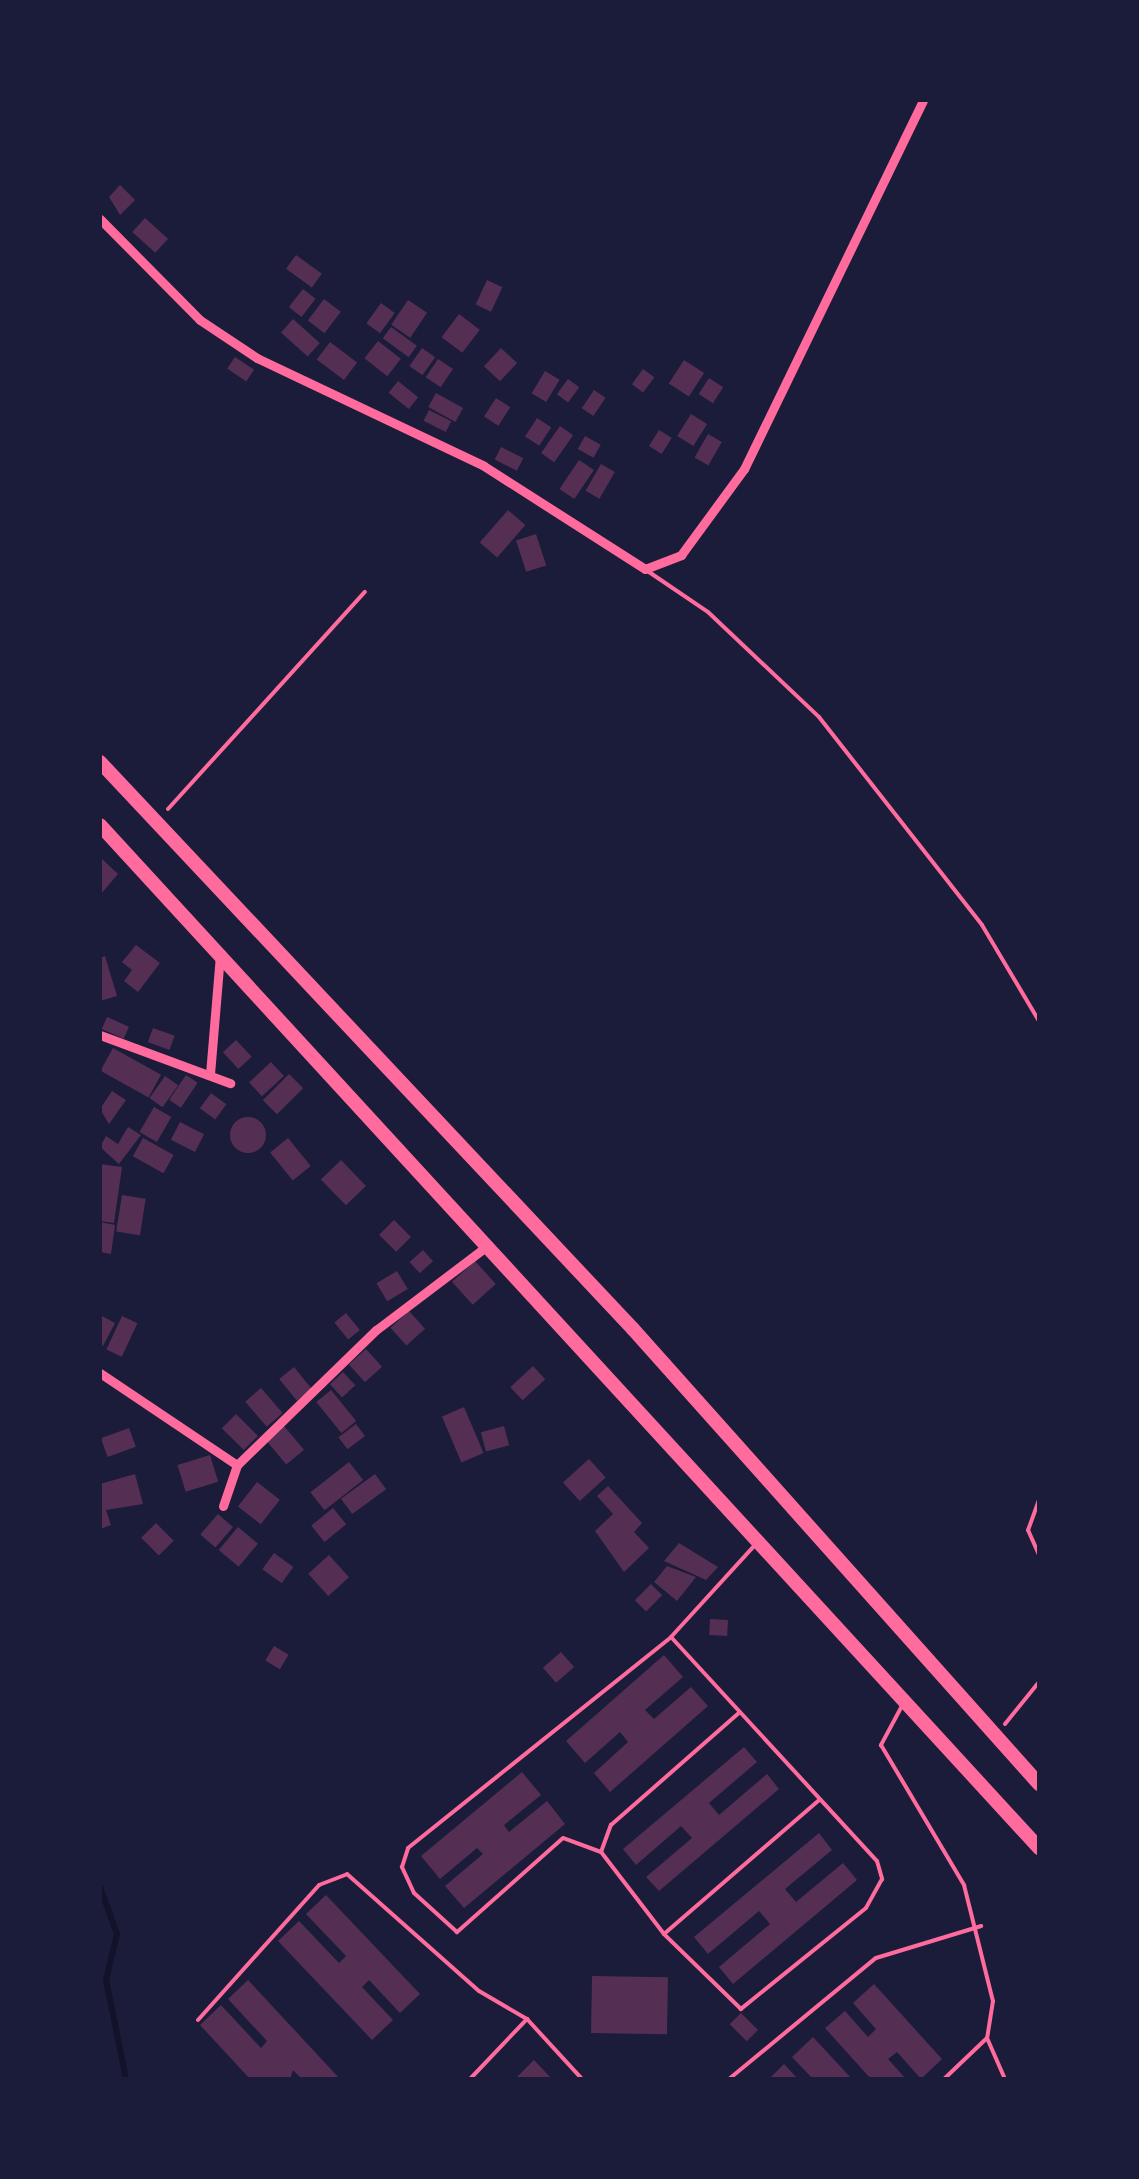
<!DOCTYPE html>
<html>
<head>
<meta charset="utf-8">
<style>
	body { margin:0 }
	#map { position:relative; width:1139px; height:2179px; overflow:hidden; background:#1b1b3a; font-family:Montserrat,sans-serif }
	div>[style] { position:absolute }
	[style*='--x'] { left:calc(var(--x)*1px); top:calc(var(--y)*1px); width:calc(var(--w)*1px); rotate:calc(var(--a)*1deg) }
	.stream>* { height:6px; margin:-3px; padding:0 3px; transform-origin:3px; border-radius:3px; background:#12122b }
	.building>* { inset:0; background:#542f53; transform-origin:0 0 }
	.round { border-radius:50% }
	.path>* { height:4px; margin:-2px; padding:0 2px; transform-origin:2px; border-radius:2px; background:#ff6b9d }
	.service>* { height:4px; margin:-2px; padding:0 2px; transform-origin:2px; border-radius:2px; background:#ff6b9d }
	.minor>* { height:9px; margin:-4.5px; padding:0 4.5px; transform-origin:4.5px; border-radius:4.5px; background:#ff6b9d }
	.trunk>* { height:14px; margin:-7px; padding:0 7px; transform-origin:7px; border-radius:7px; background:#ff6b9d }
	span { translate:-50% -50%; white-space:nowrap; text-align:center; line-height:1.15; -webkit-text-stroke:8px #1b1b3a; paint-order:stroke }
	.frame { position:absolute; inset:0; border:102px solid #1b1b3a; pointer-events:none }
</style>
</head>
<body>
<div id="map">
	<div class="stream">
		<i style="--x:100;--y:1887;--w:50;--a:70.1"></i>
		<i style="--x:117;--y:1934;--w:47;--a:103.4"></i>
		<i style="--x:106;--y:1980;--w:101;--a:78.6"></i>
	</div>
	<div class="building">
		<i style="clip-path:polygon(120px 185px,135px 200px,120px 215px,109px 197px)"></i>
		<i style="left:145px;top:218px;width:31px;height:19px;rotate:42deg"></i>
		<i style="left:296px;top:255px;width:32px;height:17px;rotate:36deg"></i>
		<i style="left:487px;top:280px;width:17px;height:27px;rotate:25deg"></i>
		<i style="left:303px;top:289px;width:16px;height:23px;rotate:38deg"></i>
		<i style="left:324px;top:299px;width:21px;height:27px;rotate:37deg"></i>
		<i style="left:408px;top:300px;width:23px;height:30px;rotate:34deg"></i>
		<i style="left:381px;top:303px;width:17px;height:25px;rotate:36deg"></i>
		<i style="left:459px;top:314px;width:26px;height:29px;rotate:37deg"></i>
		<i style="left:293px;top:319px;width:36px;height:18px;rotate:42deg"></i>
		<i style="left:391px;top:327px;width:32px;height:14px;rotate:36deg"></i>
		<i style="left:378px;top:341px;width:29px;height:22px;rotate:38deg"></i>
		<i style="left:330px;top:342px;width:34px;height:22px;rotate:37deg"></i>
		<i style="left:422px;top:348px;width:16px;height:22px;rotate:35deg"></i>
		<i style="left:501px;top:348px;width:22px;height:25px;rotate:43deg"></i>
		<i style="left:235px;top:357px;width:23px;height:14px;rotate:34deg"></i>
		<i style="left:438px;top:359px;width:18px;height:22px;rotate:34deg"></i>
		<i style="left:684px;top:360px;width:24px;height:28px;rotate:33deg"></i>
		<i style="left:643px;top:369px;width:14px;height:19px;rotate:36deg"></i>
		<i style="left:545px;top:371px;width:17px;height:26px;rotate:31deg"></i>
		<i style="left:709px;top:378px;width:17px;height:19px;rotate:33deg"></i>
		<i style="left:568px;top:379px;width:14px;height:19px;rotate:36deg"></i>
		<i style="left:398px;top:381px;width:26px;height:15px;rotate:39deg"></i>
		<i style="left:594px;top:390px;width:14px;height:22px;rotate:34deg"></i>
		<i style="left:436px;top:393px;width:31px;height:16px;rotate:29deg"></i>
		<i style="left:496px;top:398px;width:17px;height:22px;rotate:33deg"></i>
		<i style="left:429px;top:410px;width:25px;height:12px;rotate:27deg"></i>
		<i style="left:691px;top:414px;width:19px;height:26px;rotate:32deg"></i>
		<i style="left:537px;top:418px;width:17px;height:22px;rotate:33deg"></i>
		<i style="left:560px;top:426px;width:16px;height:33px;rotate:35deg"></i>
		<i style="left:659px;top:430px;width:15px;height:19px;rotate:32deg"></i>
		<i style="left:708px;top:434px;width:16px;height:27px;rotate:30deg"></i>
		<i style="left:585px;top:436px;width:18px;height:15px;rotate:29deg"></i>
		<i style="left:501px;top:447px;width:25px;height:14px;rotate:27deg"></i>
		<i style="left:579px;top:460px;width:18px;height:35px;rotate:34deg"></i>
		<i style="left:601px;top:464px;width:16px;height:31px;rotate:30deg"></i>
		<i style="left:508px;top:510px;width:23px;height:43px;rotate:41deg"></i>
		<i style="left:536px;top:534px;width:33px;height:21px;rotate:72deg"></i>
		<i style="clip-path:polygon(100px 857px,118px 874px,100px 895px)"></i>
		<i style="clip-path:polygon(136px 945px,160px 963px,138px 992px,124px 981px,132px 970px,122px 962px)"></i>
		<i style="clip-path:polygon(105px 956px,117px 996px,100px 1001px,100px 958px)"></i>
		<i style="left:107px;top:1017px;width:24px;height:13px;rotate:24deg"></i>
		<i style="left:153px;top:1028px;width:23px;height:15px;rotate:20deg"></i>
		<i style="left:236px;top:1040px;width:23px;height:18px;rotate:47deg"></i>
		<i style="left:113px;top:1048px;width:55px;height:26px;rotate:29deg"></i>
		<i style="left:271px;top:1062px;width:19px;height:30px;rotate:47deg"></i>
		<i style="left:289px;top:1074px;width:20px;height:37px;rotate:45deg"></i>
		<i style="left:186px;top:1075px;width:14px;height:30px;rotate:34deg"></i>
		<i style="left:165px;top:1076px;width:16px;height:27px;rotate:35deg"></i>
		<i style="clip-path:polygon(112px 1091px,126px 1100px,109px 1124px,100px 1109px)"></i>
		<i style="left:211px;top:1093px;width:19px;height:19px;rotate:36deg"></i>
		<i style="left:154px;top:1107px;width:20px;height:29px;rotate:30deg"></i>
		<i class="round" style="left:230px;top:1117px;width:36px;height:36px"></i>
		<i style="left:180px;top:1122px;width:27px;height:20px;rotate:27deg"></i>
		<i style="clip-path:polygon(128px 1127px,141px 1135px,119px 1164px,100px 1147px,106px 1136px,118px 1144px)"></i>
		<i style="left:143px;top:1138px;width:35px;height:21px;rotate:29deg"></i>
		<i style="left:288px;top:1138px;width:36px;height:23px;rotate:51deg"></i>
		<i style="left:341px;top:1160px;width:36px;height:28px;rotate:46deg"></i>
		<i style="clip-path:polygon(100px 1164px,122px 1167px,114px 1223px,100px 1221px)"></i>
		<i style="left:122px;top:1195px;width:24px;height:37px;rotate:9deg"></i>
		<i style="left:394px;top:1220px;width:24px;height:21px;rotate:45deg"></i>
		<i style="clip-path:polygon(100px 1222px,115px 1225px,111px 1254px,100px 1252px)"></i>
		<i style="left:423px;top:1250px;width:15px;height:18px;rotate:48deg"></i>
		<i style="left:475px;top:1261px;width:31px;height:31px;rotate:48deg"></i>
		<i style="left:397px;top:1271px;width:21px;height:24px;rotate:59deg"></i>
		<i style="left:409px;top:1311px;width:24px;height:25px;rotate:48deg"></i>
		<i style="left:346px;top:1313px;width:22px;height:15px;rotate:51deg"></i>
		<i style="clip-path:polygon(100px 1315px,115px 1323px,103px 1346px,100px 1344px)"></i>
		<i style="left:122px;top:1316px;width:17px;height:37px;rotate:25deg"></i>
		<i style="left:366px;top:1349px;width:24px;height:23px;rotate:48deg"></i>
		<i style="left:533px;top:1366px;width:18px;height:31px;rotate:47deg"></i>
		<i style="left:294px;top:1367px;width:28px;height:19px;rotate:51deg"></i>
		<i style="left:343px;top:1372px;width:18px;height:18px;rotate:47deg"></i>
		<i style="left:261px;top:1388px;width:33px;height:21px;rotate:49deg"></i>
		<i style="left:331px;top:1390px;width:40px;height:19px;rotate:51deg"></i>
		<i style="left:464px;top:1407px;width:50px;height:24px;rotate:67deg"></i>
		<i style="left:236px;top:1414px;width:31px;height:20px;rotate:45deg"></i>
		<i style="left:356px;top:1424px;width:15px;height:22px;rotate:53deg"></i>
		<i style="left:284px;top:1426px;width:31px;height:23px;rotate:50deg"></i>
		<i style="left:504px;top:1426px;width:20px;height:24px;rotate:75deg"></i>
		<i style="left:129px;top:1428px;width:20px;height:30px;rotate:70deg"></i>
		<i style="left:210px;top:1455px;width:28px;height:34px;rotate:73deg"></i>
		<i style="left:589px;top:1459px;width:25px;height:35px;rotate:48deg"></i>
		<i style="left:349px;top:1462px;width:23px;height:49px;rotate:52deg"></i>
		<i style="clip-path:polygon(135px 1474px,143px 1504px,106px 1510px,111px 1525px,100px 1529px,100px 1484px)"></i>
		<i style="left:375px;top:1474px;width:19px;height:42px;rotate:54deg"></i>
		<i style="left:257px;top:1482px;width:29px;height:31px;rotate:38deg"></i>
		<i style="clip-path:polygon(608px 1486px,642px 1523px,634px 1532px,649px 1548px,624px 1572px,595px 1531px,613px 1514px,597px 1496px)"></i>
		<i style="left:333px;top:1508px;width:21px;height:28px;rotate:51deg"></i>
		<i style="left:218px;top:1514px;width:20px;height:27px;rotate:41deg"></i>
		<i style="left:156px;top:1523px;width:25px;height:21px;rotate:45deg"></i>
		<i style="left:238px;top:1527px;width:26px;height:30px;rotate:40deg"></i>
		<i style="clip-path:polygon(679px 1543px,718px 1567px,706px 1580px,664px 1561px)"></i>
		<i style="left:274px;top:1553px;width:24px;height:20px;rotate:36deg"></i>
		<i style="left:329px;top:1555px;width:30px;height:28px;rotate:48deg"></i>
		<i style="clip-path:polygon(667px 1566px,696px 1577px,677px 1601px,654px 1582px)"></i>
		<i style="left:651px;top:1584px;width:16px;height:23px;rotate:45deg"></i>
		<i style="left:710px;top:1619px;width:18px;height:16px;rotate:3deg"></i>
		<i style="left:274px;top:1646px;width:17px;height:17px;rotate:31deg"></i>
		<i style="left:561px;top:1652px;width:20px;height:24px;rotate:49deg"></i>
		<i style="clip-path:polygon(664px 1655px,683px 1677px,645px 1710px,654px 1719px,691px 1687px,708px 1706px,610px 1792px,594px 1773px,628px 1742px,620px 1732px,585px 1763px,566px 1741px)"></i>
		<i style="clip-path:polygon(744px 1747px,757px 1762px,709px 1803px,719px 1815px,767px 1774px,779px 1789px,659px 1891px,646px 1877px,692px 1838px,681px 1826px,636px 1865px,623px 1849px)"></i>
		<i style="clip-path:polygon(522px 1772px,541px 1795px,504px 1825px,509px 1832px,547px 1801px,565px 1824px,464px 1908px,445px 1886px,483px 1854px,477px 1848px,440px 1879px,421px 1856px)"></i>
		<i style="clip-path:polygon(819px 1833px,832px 1850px,785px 1889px,796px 1902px,843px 1863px,857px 1880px,733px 1984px,719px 1967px,770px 1924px,759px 1911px,708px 1954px,694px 1937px)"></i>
		<i style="clip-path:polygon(326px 1895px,420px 1994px,400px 2013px,369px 1980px,362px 1987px,393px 2020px,372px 2040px,278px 1941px,299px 1921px,339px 1963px,346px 1956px,306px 1914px)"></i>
		<i style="left:592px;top:1976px;width:76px;height:57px;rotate:1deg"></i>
		<i style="clip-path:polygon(248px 1980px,340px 2079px,302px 2079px,293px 2070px,290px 2079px,250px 2079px,200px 2025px,221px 2005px,261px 2048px,267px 2041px,228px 1999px)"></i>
		<i style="clip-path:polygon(874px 1984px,942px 2059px,921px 2079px,897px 2052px,888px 2059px,906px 2079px,871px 2079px,825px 2028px,845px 2011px,868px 2037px,876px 2029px,853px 2003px)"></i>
		<i style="left:741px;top:2013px;width:24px;height:16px;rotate:45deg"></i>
		<i style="clip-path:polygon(813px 2037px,852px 2079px,813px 2079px,792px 2057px)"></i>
		<i style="clip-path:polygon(534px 2060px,552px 2079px,515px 2079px)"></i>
		<i style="clip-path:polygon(784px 2064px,798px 2079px,769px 2079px)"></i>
	</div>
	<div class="path">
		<i style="--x:168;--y:809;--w:293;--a:-47.8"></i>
		<i style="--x:1039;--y:1500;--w:32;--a:110"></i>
		<i style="--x:1028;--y:1530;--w:27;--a:66"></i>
		<i style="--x:1005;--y:1724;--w:54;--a:-51"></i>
	</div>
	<div class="service">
		<i style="--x:649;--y:572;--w:71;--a:34.1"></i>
		<i style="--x:708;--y:612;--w:153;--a:43.4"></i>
		<i style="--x:819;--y:717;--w:264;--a:51.9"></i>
		<i style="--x:982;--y:925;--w:112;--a:59.3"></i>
		<i style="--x:671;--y:1637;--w:304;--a:47.4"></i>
		<i style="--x:877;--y:1861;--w:19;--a:74"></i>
		<i style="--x:882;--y:1879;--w:33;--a:119"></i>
		<i style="--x:866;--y:1908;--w:161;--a:141.1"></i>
		<i style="--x:741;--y:2009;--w:107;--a:-135.8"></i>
		<i style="--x:664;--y:1934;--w:103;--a:-127.5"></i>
		<i style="--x:601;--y:1852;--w:29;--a:-70"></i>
		<i style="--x:611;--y:1825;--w:171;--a:-41.2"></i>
		<i style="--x:903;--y:1704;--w:47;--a:118.2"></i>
		<i style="--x:881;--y:1745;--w:163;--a:59.3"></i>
		<i style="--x:964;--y:1885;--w:120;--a:76"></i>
		<i style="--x:993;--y:2001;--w:37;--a:99"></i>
		<i style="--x:987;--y:2038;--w:59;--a:136.4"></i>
		<i style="--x:601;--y:1852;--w:40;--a:-159.8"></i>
		<i style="--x:563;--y:1838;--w:142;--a:138.4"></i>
		<i style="--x:457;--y:1932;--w:58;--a:-137.8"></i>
		<i style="--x:414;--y:1893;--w:29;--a:-115"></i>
		<i style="--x:402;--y:1867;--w:20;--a:-72"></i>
		<i style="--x:408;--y:1848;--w:337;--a:-38.7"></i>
		<i style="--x:671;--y:1637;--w:126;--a:-47.6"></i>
		<i style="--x:664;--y:1934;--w:205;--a:-40.8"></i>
		<i style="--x:198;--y:2020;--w:181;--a:-48.1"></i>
		<i style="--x:319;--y:1885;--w:30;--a:-21"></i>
		<i style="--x:347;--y:1874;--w:176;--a:41.6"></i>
		<i style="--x:479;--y:1991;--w:56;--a:30.3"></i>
		<i style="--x:527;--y:2019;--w:81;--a:47.5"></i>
		<i style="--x:987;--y:2038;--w:45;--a:66.3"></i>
		<i style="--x:470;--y:2079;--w:83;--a:-46.5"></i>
		<i style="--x:729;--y:2079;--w:190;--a:-39.5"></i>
		<i style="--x:876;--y:1958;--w:110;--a:-16.9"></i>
	</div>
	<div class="minor">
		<i style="--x:100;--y:219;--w:142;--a:45.3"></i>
		<i style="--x:200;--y:320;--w:69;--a:33.7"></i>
		<i style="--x:257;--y:358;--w:251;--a:25.4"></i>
		<i style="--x:484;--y:466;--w:191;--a:32.6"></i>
		<i style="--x:645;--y:569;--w:39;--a:-21"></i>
		<i style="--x:681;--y:555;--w:107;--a:-53.8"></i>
		<i style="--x:744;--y:469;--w:410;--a:-64.1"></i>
		<i style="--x:100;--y:1035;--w:139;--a:20.3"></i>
		<i style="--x:210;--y:1074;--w:120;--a:-85.2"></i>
		<i style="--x:100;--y:1373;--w:165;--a:33.9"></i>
		<i style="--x:223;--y:1506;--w:43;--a:-71.1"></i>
		<i style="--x:237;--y:1465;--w:194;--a:-44.2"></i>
		<i style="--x:376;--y:1330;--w:139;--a:-37.1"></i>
	</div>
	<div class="trunk">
		<i style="--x:100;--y:762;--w:778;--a:46.77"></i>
		<i style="--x:633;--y:1329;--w:610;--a:48.26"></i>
		<i style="--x:100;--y:825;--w:1389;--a:47.45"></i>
	</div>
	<div class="frame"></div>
</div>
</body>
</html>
